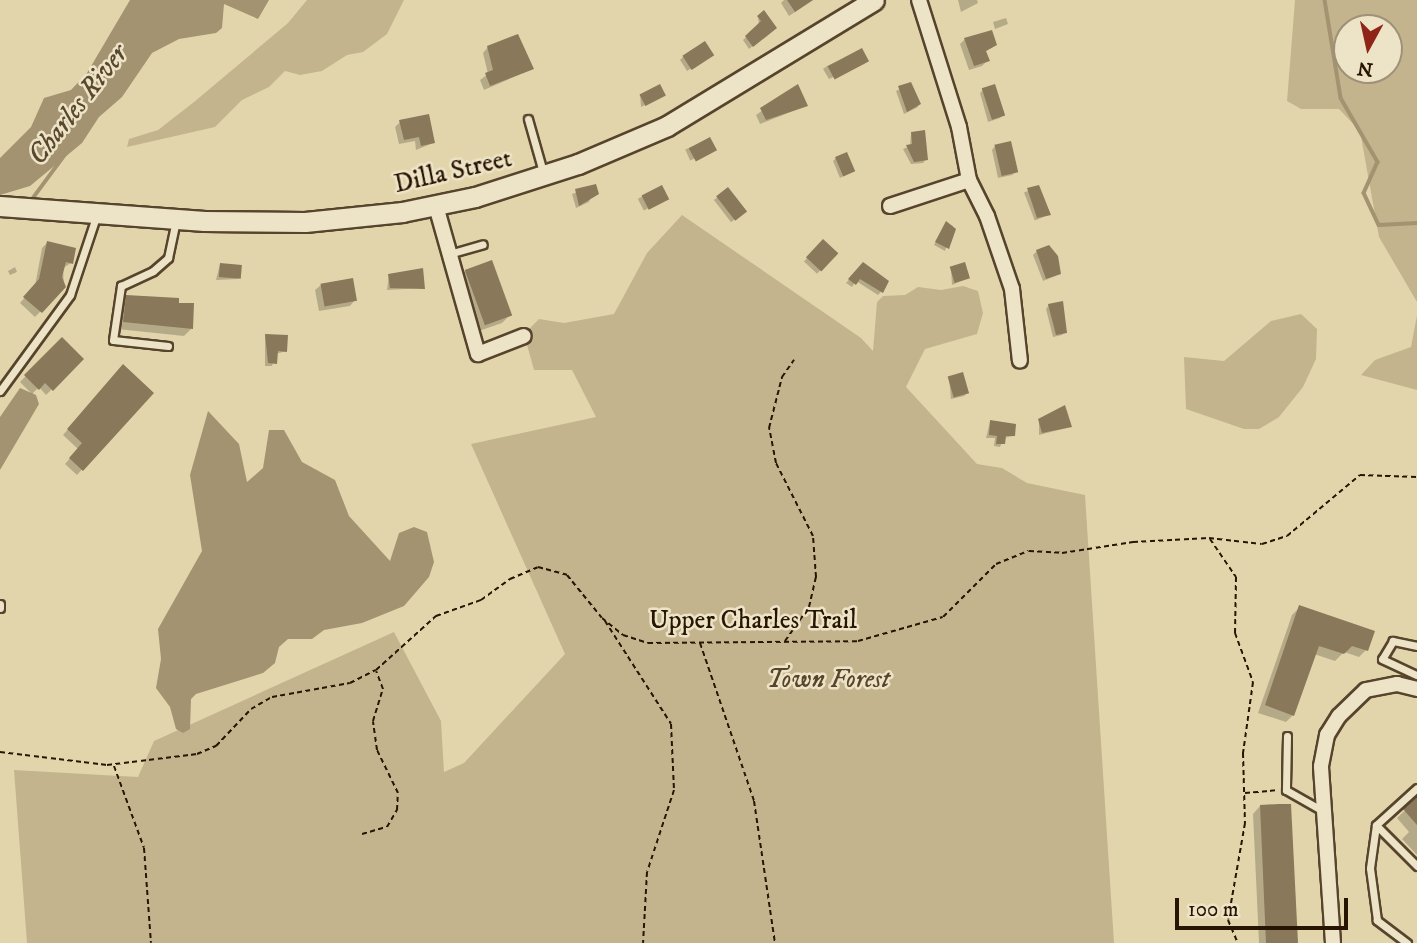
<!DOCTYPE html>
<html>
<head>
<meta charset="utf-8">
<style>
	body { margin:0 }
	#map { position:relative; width:1417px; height:943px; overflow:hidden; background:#e3d5ab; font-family:"IM FELL DW Pica",serif }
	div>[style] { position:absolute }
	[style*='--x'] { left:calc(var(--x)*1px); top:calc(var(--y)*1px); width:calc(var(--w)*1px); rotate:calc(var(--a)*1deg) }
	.green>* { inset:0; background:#c3b48e }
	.water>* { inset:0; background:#a39371 }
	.shadow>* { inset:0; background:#0003; transform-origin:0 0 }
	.stream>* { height:3.5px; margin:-1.75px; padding:0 1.75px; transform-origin:1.75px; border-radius:1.75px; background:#a39371 }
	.building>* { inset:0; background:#897859; transform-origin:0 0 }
	.path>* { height:2px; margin-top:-1px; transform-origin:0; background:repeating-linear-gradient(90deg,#271401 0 5px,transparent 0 8.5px) }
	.roads { filter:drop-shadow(2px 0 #56442c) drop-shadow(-2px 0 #56442c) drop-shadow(0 2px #56442c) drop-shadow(0 -2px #56442c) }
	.lane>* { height:7px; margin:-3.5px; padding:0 3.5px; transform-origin:3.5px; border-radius:3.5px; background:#ede4c8 }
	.street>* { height:14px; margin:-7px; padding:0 7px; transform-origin:7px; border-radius:7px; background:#ede4c8 }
	.secondary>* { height:19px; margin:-9.5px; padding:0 9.5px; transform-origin:9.5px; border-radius:9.5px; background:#ede4c8 }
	span { translate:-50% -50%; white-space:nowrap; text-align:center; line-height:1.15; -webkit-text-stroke:5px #ede4c8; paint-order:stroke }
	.street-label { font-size:26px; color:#271401 }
	.park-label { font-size:26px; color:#56442b; font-style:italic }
	.water-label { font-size:28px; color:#59472e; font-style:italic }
	.north { position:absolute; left:1333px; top:14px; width:70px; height:70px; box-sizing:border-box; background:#ede4c8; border:2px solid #9e9178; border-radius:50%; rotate:188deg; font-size:19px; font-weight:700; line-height:28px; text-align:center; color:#271401 }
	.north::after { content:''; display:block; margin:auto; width:24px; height:32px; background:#8f2418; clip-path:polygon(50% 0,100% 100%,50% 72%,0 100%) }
	.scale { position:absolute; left:1175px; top:898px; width:173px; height:32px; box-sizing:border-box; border:4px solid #271401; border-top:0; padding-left:9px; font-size:21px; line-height:24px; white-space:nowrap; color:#271401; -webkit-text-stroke:5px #ede4c8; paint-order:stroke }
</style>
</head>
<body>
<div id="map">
	<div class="green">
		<i style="clip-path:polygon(307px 0,404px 0,387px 34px,363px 52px,347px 55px,322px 71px,300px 75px,285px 71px,269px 87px,242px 100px,215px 127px,127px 147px,129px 139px,158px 130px,194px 102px,288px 23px)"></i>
		<i style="clip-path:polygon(evenodd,1295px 0,1417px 0,1417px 302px,1379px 237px,1360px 131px,1339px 109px,1301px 109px,1287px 101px,1295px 0,1347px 28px,1389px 28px,1389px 70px,1347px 70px,1347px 28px)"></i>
		<i style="clip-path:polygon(682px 215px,861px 338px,873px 351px,877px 302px,883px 296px,905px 295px,918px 287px,941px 290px,963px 286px,978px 291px,983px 313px,977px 334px,925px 349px,906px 387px,977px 464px,1002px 468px,1027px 483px,1085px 495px,1114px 943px,27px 943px,14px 770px,138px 777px,154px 741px,394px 632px,441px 721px,444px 772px,464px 763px,565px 654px,471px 444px,596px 417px,572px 370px,534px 370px,524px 334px,539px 319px,564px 323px,614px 314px,647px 253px)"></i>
		<i style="clip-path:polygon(1301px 314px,1317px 329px,1316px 359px,1303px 387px,1279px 417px,1259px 429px,1244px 429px,1186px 409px,1184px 357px,1224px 361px,1271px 321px)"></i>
		<i style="clip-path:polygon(1417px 315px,1417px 390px,1361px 375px,1375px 360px,1411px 347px)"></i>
	</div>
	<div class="water">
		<i style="clip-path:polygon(130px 0,269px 0,258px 19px,224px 4px,222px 28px,216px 33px,179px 39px,152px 53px,122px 97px,99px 117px,82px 143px,30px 186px,0 195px,0 158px,31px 127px,44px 98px,71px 90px,87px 73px)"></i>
		<i style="clip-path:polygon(20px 388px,36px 395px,39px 404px,0 470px,0 417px)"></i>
		<i style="clip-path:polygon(208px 411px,239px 444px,247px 482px,263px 468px,269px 430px,284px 430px,302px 462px,335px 480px,349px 516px,390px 561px,399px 533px,414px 527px,427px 532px,434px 562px,429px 577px,404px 606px,362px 623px,324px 630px,312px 639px,288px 639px,279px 647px,275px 663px,263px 673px,196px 694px,191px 699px,190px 729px,183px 733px,176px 729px,170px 707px,156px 688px,161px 659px,158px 629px,202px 551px,190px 475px)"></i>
	</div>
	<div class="shadow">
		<i style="clip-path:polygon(784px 0,813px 0,789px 16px,781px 3px)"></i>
		<i style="clip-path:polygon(958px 0,977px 0,978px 3px,961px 12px)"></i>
		<i style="clip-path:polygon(758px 17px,771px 31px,749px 49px,743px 40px,759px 25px)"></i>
		<i style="clip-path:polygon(1006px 18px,1008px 24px,995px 29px,993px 22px)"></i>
		<i style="clip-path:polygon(965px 39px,995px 44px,985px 52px,988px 60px,982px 66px,969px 70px,960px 44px)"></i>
		<i style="clip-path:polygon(488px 47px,532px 69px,484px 90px,480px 80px,488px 74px,483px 53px)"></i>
		<i style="clip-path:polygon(861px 50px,867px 61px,864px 64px,829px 79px,823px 69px,827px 66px)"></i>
		<i style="clip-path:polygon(683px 57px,708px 58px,687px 71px,680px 60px)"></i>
		<i style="clip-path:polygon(910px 84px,918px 107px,904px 114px,896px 91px)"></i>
		<i style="clip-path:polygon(797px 86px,806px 106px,760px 124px,756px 115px)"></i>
		<i style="clip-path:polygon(983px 90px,1003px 115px,1000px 118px,988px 122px,980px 93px)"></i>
		<i style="clip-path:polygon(640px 94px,664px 96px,641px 107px)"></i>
		<i style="clip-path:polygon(400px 122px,433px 143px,416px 150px,415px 141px,399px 144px,395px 127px)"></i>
		<i style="clip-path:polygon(911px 134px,926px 159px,923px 163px,911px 164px,903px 149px,910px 146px)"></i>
		<i style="left:709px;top:139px;width:12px;height:26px;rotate:66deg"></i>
		<i style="clip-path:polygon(995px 146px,1016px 172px,1012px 175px,998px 178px,992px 150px)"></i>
		<i style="clip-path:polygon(836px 158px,853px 171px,840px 178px,833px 161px)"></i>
		<i style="clip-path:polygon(595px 186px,589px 202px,576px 208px,572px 194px)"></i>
		<i style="left:661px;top:187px;width:13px;height:26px;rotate:63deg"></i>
		<i style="left:1038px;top:187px;width:30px;height:15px;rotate:69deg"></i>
		<i style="left:728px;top:189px;width:28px;height:18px;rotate:52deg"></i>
		<i style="clip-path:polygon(946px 223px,953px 226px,945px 251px,934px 245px)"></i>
		<i style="left:823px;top:241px;width:18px;height:28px;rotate:43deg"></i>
		<i style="clip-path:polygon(47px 243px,71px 263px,63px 268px,64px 287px,35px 317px,20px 303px,35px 286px,42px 248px)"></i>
		<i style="clip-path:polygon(1037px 251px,1059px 273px,1055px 276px,1043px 281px,1033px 255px)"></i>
		<i style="clip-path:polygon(220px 264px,238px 279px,216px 280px)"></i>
		<i style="clip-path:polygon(863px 264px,881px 292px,878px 295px,856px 281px,852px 287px,846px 283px)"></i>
		<i style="clip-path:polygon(15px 267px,17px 272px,10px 275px,8px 271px)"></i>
		<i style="clip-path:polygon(951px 269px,968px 278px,952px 285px)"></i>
		<i style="clip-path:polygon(465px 271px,510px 315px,502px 323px,473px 333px,458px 278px)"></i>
		<i style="clip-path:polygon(389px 275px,423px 288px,387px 290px)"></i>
		<i style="clip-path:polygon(321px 285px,355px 300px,350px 306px,319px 311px,315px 290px)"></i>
		<i style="clip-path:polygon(127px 297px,177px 304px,191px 329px,184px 336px,117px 329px,119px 304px)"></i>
		<i style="clip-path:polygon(1049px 305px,1065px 332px,1062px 335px,1053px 337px,1046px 309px)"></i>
		<i style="clip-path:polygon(265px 335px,286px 351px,276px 354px,272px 366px,265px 366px)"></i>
		<i style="clip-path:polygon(62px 339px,82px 359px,46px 395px,39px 387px,32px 394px,20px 382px)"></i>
		<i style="clip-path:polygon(118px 372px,151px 393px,77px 475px,65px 464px,78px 449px,63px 435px)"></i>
		<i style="clip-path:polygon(949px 378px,967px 393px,964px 396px,951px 399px)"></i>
		<i style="clip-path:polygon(1039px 420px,1070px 427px,1039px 435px)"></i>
		<i style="clip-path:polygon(990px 422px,1013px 436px,1004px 438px,1000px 447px,994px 446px,995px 438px,986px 438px)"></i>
		<i style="clip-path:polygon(1300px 607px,1366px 650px,1359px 657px,1344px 652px,1335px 661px,1314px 654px,1293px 715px,1286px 722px,1258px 713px,1292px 615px)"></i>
		<i style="clip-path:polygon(1417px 799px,1417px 855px,1402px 839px,1409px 832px,1397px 818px)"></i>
		<i style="clip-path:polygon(1260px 806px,1296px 943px,1259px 943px,1253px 814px)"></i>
	</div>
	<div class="stream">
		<i style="--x:1325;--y:0;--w:99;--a:80.7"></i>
		<i style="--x:1341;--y:98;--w:74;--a:60"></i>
		<i style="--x:1378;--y:162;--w:34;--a:114"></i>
		<i style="--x:1364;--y:193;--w:35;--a:65"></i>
		<i style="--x:1379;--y:225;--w:38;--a:-3"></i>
		<i style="--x:30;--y:202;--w:62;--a:-53.5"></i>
	</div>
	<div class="building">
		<i style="clip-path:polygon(787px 0,813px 0,795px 12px)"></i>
		<i style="clip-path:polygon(764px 10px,777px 28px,753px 47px,745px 36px,761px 21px,757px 16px)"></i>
		<i style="clip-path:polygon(992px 30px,997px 45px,986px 51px,990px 61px,974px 66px,964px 38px)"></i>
		<i style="clip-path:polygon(518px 34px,534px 69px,490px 86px,485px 73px,493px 70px,487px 46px)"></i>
		<i style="left:705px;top:41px;width:17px;height:27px;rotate:57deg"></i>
		<i style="left:862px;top:48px;width:15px;height:39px;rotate:62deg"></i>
		<i style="clip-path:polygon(911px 82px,921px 104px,907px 112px,898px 86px)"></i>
		<i style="left:660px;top:84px;width:13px;height:23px;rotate:63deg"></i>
		<i style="clip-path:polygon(798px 84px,808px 106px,766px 120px,760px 108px)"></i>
		<i style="left:995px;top:84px;width:33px;height:14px;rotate:72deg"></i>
		<i style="clip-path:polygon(429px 114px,435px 143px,421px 146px,419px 137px,404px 140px,399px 120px)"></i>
		<i style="clip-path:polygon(925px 130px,928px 160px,914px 162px,906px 145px,912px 144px,911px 132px)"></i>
		<i style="left:710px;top:137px;width:15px;height:24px;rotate:62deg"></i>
		<i style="left:1011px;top:141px;width:32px;height:17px;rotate:77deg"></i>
		<i style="left:847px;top:152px;width:21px;height:13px;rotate:67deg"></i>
		<i style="clip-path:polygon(596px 184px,599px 194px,579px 206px,575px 189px)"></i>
		<i style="left:662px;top:185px;width:16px;height:23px;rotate:63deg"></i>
		<i style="clip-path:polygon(1039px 185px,1051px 215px,1037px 218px,1027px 188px)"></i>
		<i style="left:728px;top:187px;width:31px;height:15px;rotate:52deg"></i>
		<i style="clip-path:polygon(946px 221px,956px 229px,949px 249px,935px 242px)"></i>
		<i style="left:823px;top:239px;width:21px;height:25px;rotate:43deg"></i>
		<i style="clip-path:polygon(47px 241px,76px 248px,73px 264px,66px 262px,62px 277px,66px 287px,42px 313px,23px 297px,39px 279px)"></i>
		<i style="clip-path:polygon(1049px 245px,1058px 256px,1061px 274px,1046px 279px,1036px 250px)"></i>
		<i style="left:492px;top:260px;width:59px;height:29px;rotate:70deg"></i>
		<i style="clip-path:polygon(863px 262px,889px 281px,883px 293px,860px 279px,856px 285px,848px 279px)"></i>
		<i style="left:965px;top:262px;width:17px;height:16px;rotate:73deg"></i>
		<i style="left:220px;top:263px;width:22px;height:14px;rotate:5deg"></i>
		<i style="clip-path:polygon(423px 268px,425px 289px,390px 288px,388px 274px)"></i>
		<i style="left:353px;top:278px;width:23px;height:33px;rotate:80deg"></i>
		<i style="clip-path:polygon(126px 295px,179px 298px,179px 303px,194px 303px,193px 329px,123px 322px)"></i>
		<i style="clip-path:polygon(1063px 301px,1067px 333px,1056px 335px,1048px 304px)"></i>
		<i style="clip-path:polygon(265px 334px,288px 335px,287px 352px,278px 351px,277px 364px,268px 363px)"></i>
		<i style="clip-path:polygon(62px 337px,84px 359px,53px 391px,45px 383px,39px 390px,24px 375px)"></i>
		<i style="clip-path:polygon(123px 364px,154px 393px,83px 471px,69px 458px,82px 443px,67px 429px)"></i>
		<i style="left:963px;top:372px;width:22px;height:16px;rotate:74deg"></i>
		<i style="clip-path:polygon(1065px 405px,1072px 427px,1042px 433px,1038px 419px)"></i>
		<i style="clip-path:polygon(990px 420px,1016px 424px,1015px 436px,1006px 436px,1005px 444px,996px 444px,997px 436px,989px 435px)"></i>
		<i style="clip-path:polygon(1299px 605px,1375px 631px,1368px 651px,1352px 646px,1344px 654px,1319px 646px,1294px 716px,1265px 705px)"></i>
		<i style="clip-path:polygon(1417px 796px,1417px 825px,1403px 809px)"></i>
		<i style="clip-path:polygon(1279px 804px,1291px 804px,1298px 943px,1266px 943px,1260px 805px)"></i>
	</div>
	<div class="path">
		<i style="--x:1210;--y:539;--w:46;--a:55.6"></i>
		<i style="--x:1236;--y:577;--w:56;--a:91"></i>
		<i style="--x:1235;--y:633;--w:52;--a:69.8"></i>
		<i style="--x:1253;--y:682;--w:72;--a:98"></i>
		<i style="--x:1243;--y:753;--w:70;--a:88.4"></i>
		<i style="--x:1245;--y:823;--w:98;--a:99.9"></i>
		<i style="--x:1228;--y:920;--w:25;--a:67"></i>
		<i style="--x:605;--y:621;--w:122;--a:57.3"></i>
		<i style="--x:671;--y:724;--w:66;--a:87.4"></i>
		<i style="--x:674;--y:790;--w:86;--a:108.2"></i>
		<i style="--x:647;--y:872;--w:71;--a:93.2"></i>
		<i style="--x:785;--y:641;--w:42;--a:-54.8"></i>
		<i style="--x:809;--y:607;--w:31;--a:-77"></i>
		<i style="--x:816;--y:577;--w:41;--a:-94.2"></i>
		<i style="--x:813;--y:536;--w:82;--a:-116.9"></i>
		<i style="--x:776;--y:463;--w:36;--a:-101"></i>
		<i style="--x:769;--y:428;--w:53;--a:-75.7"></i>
		<i style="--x:782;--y:377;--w:21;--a:-55"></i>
		<i style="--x:700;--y:643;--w:167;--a:71.1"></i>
		<i style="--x:754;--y:801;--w:144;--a:81.6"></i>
		<i style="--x:0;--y:752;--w:108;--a:6.9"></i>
		<i style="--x:107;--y:765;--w:91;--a:-7"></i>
		<i style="--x:197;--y:754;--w:21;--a:-23"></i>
		<i style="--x:216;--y:746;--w:51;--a:-46.6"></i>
		<i style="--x:251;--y:709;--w:24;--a:-30"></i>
		<i style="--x:272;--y:697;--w:79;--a:-10.2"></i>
		<i style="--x:350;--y:683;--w:29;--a:-27"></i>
		<i style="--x:376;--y:670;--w:81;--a:-42"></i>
		<i style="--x:436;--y:616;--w:48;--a:-19.6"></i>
		<i style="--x:481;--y:600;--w:36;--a:-36"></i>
		<i style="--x:510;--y:579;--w:30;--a:-23"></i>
		<i style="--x:538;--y:567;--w:30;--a:15"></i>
		<i style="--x:567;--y:575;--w:55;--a:50.9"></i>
		<i style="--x:602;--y:618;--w:27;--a:39"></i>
		<i style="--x:623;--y:635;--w:26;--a:18"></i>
		<i style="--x:648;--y:643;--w:210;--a:-0.5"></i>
		<i style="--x:858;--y:641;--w:88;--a:-15.8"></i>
		<i style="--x:943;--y:617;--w:75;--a:-45"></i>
		<i style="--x:996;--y:564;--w:35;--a:-22"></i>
		<i style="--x:1029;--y:551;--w:33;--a:3"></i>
		<i style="--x:1062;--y:553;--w:72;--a:-8.8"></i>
		<i style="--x:1133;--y:542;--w:76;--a:-3"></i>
		<i style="--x:1209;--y:538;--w:53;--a:6.5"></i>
		<i style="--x:1262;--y:544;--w:26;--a:-18"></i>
		<i style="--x:1287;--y:536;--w:95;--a:-39.9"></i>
		<i style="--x:1360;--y:475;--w:57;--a:2"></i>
		<i style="--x:114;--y:766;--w:87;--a:69.9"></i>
		<i style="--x:144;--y:848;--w:95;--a:85.8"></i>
		<i style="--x:1245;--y:793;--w:33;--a:-5"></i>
		<i style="--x:362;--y:834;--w:26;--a:-16"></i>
		<i style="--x:387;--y:827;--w:20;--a:-60"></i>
		<i style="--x:397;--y:810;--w:17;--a:-87"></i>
		<i style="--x:398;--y:793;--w:48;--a:-116"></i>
		<i style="--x:377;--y:750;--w:29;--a:-98"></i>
		<i style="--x:373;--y:721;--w:34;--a:-73"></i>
		<i style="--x:383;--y:689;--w:19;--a:-111"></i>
	</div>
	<div class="roads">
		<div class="lane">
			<i style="--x:528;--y:119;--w:55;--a:74.2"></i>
			<i style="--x:449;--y:254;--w:35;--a:-16"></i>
			<i style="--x:168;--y:346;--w:55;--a:-173.8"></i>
			<i style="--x:113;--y:340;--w:55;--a:-81.6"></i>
			<i style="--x:121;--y:286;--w:35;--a:-25"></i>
			<i style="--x:153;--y:271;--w:20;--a:-41"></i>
			<i style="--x:168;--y:258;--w:39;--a:-78"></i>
			<i style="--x:0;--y:391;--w:119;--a:-53.9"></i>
			<i style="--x:70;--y:295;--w:85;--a:-71.6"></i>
			<i style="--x:0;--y:604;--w:4;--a:90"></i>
			<i style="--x:1417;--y:646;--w:25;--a:-168"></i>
			<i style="--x:1393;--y:641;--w:21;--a:121"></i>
			<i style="--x:1382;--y:659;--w:38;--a:25"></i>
			<i style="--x:1287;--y:736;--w:54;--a:91.1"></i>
			<i style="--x:1286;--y:790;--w:43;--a:29.6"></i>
			<i style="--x:1376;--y:825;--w:58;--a:45"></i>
			<i style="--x:1407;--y:943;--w:38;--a:-143"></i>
			<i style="--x:1377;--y:920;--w:52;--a:-97.7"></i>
			<i style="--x:1370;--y:868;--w:43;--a:-82.1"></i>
			<i style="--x:1376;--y:825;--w:55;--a:-42.1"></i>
		</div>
		<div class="street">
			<i style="--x:919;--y:0;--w:133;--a:72.5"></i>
			<i style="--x:959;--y:127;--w:54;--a:79.3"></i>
			<i style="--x:969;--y:180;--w:40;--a:63.4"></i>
			<i style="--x:987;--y:216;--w:77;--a:71.1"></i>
			<i style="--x:1012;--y:289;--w:72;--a:83.7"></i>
			<i style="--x:436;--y:206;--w:154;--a:74.2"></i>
			<i style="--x:478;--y:354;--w:49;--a:-21.4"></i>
			<i style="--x:890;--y:206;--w:83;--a:-18.2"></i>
			<i style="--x:1333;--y:943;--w:177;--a:-93.9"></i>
			<i style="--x:1321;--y:766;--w:32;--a:-79"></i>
			<i style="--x:1327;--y:735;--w:22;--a:-58"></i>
			<i style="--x:1339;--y:716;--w:37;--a:-44"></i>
			<i style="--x:1366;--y:690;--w:32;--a:-11"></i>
			<i style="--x:1397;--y:684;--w:21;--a:14"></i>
		</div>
		<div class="secondary">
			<i style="--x:0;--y:206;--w:205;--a:4.2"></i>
			<i style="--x:204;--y:221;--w:101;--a:0.6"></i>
			<i style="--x:305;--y:222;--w:98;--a:-5.9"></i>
			<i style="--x:402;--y:212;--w:75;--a:-11.6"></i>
			<i style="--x:475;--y:197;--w:108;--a:-17.8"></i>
			<i style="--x:578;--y:164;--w:97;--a:-23.1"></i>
			<i style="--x:667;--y:126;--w:242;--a:-31.3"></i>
		</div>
	</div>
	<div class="street-label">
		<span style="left:453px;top:172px;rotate:-13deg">Dilla Street</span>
		<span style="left:753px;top:621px">Upper Charles Trail</span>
	</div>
	<div class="park-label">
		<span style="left:828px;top:680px">Town Forest</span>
	</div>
	<div class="water-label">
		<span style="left:78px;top:105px;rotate:-52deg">Charles River</span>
	</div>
	<div class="north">N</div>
	<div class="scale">100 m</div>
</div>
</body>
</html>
